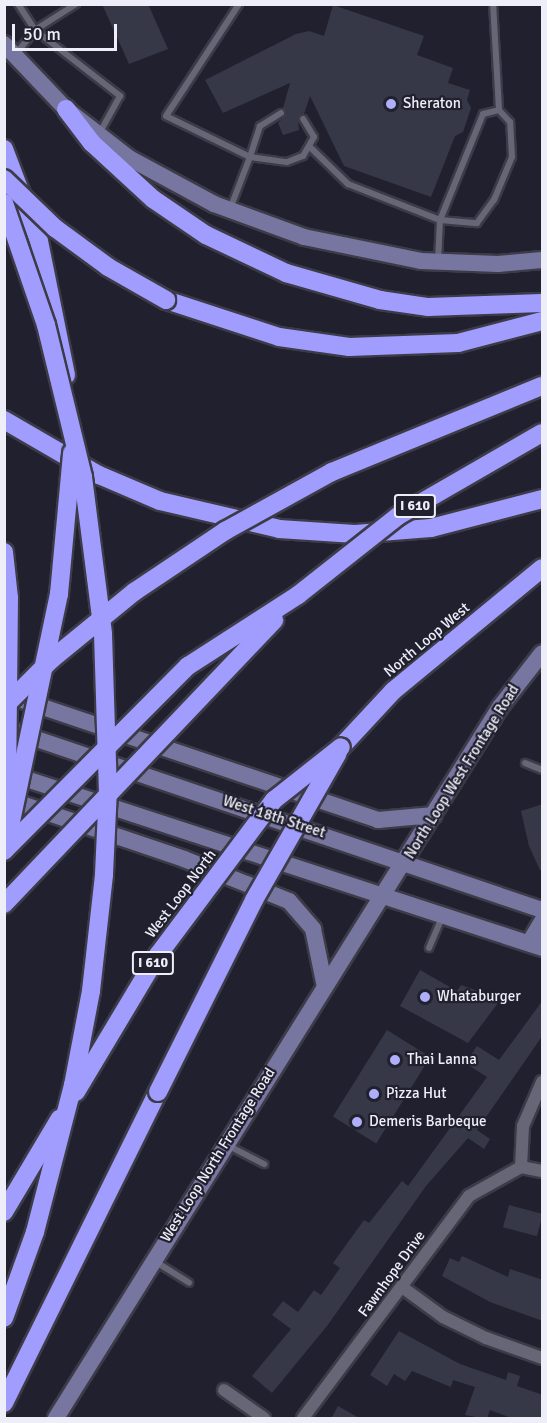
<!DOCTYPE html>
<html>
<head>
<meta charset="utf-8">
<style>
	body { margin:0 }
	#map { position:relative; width:547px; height:1423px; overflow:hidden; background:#20202e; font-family:Signika,sans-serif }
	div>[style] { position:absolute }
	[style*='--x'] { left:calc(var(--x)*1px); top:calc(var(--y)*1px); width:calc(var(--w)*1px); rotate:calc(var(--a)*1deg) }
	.building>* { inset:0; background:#373847; transform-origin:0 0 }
	.roads { filter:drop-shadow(2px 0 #3c3b47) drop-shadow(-2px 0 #3c3b47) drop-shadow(0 2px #3c3b47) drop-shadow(0 -2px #3c3b47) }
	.service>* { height:6px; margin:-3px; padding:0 3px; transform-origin:3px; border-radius:3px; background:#667 }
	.minor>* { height:12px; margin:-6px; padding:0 6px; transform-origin:6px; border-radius:6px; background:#667 }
	.secondary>* { height:16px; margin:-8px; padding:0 8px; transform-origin:8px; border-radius:8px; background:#7776a0 }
	.motorway>* { height:18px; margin:-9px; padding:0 9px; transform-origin:9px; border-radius:9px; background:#a09dff }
	.bridges { filter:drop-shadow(2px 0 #3c3b47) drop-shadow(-2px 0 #3c3b47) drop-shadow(0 2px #3c3b47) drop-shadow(0 -2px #3c3b47) }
	.motorway-bridge>* { height:18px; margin:-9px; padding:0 9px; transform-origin:9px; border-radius:9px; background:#a09dff }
	.dots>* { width:16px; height:16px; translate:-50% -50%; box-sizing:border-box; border:3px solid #20202e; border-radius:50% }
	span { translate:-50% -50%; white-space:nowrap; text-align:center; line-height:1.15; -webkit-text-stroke:4.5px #20202e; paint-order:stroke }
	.shield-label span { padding:2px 4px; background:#20202e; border:2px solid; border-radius:4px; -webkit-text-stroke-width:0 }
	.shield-label { font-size:14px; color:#edeef8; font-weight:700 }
	.poi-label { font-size:15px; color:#edeef8 }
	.left { translate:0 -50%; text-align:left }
	.street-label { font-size:15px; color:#edeef8 }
	.frame { position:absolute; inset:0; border:6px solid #edeef8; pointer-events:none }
	.scale { position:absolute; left:12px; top:24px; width:105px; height:27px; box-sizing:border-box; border:3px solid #edeef8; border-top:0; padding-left:8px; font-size:18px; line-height:21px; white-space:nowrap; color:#edeef8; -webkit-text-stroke:4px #20202e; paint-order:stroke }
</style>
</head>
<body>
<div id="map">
	<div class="building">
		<i style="clip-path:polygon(102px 4px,148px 4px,168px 49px,129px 64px)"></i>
		<i style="clip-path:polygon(333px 5px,424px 36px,417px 55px,453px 68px,448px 83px,470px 90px,467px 100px,471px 108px,463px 132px,455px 136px,431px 197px,344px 166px,310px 96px,304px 114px,298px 117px,299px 130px,283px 135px,278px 123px,286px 115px,283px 108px,290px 83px,223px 113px,205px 80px,296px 34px,309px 31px,324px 36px)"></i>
		<i style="clip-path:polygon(543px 804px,543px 870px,540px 870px,529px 846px,521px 811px)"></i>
		<i style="clip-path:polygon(420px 970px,457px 991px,461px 985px,501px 999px,468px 1043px,400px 1006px)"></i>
		<i style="clip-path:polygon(543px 1000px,543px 1035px,477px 1130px,490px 1139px,484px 1149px,468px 1138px,426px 1186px,327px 1326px,272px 1393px,252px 1376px,291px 1329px,272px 1315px,283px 1301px,298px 1312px,314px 1290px,321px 1295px,340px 1268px,333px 1263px,364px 1220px,369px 1223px,402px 1181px,408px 1186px,487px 1077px,465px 1063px,477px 1046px,499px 1060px)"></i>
		<i style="left:387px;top:1030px;width:51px;height:102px;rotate:32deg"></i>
		<i style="left:509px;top:1205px;width:35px;height:23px;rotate:15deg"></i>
		<i style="clip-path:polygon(462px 1256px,508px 1277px,510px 1269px,543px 1280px,543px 1321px,490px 1302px,442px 1276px,450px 1258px,459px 1262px)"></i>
		<i style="clip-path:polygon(399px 1331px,460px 1364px,506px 1380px,508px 1372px,520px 1376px,517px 1386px,543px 1395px,543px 1419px,514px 1419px,490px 1410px,487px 1419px,465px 1415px,475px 1387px,453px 1380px,451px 1387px,412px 1371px,405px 1381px,394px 1374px,387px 1386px,370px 1375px)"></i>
		<i style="clip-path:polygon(338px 1406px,361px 1419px,331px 1419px)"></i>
	</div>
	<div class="roads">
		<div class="service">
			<i style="--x:76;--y:4;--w:49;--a:147.6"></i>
			<i style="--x:35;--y:30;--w:108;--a:37.8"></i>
			<i style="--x:120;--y:96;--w:43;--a:118.9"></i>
			<i style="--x:15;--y:55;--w:32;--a:-51"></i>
			<i style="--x:35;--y:30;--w:31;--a:-123"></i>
			<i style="--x:281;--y:113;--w:25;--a:148"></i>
			<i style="--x:260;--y:126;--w:33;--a:108"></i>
			<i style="--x:250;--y:157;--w:37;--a:8"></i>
			<i style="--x:287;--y:162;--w:17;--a:-21"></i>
			<i style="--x:303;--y:156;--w:22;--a:-60"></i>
			<i style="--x:314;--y:137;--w:21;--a:-121"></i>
			<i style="--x:311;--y:148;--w:52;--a:44.2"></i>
			<i style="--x:348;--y:184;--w:99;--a:21.4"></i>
			<i style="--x:440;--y:220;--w:37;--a:5"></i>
			<i style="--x:477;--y:223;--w:29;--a:-54"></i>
			<i style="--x:494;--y:200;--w:47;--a:-67.3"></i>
			<i style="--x:512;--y:157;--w:35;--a:-93"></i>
			<i style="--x:510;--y:122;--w:16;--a:-133"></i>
			<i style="--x:499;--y:110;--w:106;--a:-93.2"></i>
			<i style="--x:230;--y:209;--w:56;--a:-69"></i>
			<i style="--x:250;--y:157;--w:93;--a:-154"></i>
			<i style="--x:166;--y:116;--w:134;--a:-56.9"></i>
			<i style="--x:438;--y:261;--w:41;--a:-87.2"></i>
			<i style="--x:440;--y:220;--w:114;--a:-67.9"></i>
			<i style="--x:483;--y:114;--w:16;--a:-14"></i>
			<i style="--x:525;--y:763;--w:18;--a:22"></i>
			<i style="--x:429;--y:948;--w:33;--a:-67"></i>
			<i style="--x:227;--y:1145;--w:42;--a:27.2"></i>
			<i style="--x:156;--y:1262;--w:39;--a:32"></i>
		</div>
		<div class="minor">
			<i style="--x:521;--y:1167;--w:41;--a:-87.2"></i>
			<i style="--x:523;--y:1126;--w:48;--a:-66.6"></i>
			<i style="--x:521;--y:1167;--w:21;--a:11"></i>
			<i style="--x:402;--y:1287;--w:51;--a:36.2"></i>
			<i style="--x:443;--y:1317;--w:48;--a:26"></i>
			<i style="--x:486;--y:1338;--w:59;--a:19.7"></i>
			<i style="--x:224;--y:1390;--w:49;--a:35"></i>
			<i style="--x:303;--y:1418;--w:277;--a:-53.2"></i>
			<i style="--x:469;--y:1196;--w:60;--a:-29.1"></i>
		</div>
		<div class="secondary">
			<i style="--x:4;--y:44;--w:90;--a:46.4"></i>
			<i style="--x:66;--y:109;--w:80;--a:37.9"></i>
			<i style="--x:129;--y:158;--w:97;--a:28.4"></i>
			<i style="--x:214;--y:204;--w:96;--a:20.1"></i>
			<i style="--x:304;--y:237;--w:119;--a:11.6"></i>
			<i style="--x:421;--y:261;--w:77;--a:2.2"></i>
			<i style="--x:498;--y:264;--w:44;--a:-5.2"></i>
			<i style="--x:4;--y:694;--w:395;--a:18.6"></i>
			<i style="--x:378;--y:820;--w:56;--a:-5.1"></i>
			<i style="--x:4;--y:728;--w:568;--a:18.69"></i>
			<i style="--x:8;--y:773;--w:562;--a:18.14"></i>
			<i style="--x:4;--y:798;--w:190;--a:18.7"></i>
			<i style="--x:184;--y:859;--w:113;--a:21.8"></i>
			<i style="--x:289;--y:901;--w:37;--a:49"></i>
			<i style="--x:313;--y:929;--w:59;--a:78.3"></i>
			<i style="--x:529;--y:943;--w:26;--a:-59"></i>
			<i style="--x:56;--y:1418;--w:838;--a:-58.02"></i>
			<i style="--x:500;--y:707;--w:68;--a:-52.1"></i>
		</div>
		<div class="motorway">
			<i style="--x:66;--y:109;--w:43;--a:52.6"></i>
			<i style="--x:92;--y:143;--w:83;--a:42.6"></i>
			<i style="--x:153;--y:199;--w:64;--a:34.2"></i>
			<i style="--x:206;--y:235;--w:89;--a:25.4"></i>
			<i style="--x:286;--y:273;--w:98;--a:16"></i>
			<i style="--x:380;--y:300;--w:49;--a:8.3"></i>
			<i style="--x:428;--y:307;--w:114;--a:-2"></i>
			<i style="--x:4;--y:149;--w:98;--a:69.2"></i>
			<i style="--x:39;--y:241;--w:137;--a:78.6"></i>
			<i style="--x:166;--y:300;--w:119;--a:18.1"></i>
			<i style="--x:279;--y:337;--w:71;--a:8.1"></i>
			<i style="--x:349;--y:347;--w:109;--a:-2.1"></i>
			<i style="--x:458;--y:343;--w:87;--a:-14.7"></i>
			<i style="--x:4;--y:420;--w:110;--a:30.1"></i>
			<i style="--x:99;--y:475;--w:66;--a:23.1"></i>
			<i style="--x:160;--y:501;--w:122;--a:13.2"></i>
			<i style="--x:279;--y:529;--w:76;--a:3.8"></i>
			<i style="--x:355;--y:534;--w:76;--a:-4.5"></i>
			<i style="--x:431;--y:528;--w:115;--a:-14.6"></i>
			<i style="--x:341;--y:747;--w:76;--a:-47.1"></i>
			<i style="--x:393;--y:691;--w:193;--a:-39.5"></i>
			<i style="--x:4;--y:1403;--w:347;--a:-63.7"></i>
		</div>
	</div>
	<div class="bridges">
		<div class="motorway-bridge">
			<i style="--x:4;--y:179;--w:71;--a:43.9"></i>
			<i style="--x:55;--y:228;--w:66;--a:36.3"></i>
			<i style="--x:108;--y:267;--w:67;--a:29.6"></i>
			<i style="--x:4;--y:203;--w:129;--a:71"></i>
			<i style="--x:46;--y:325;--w:156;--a:76.3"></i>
			<i style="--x:83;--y:477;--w:158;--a:82.7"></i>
			<i style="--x:103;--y:634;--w:155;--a:88.2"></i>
			<i style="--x:108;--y:789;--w:86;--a:92.7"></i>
			<i style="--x:104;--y:875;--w:117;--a:96.4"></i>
			<i style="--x:91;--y:991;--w:96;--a:100.8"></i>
			<i style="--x:73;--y:1085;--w:152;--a:104.5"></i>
			<i style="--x:35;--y:1232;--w:91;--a:109.8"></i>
			<i style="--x:4;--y:552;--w:46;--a:83.8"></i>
			<i style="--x:9;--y:598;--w:199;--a:90.6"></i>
			<i style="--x:4;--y:707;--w:68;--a:-45"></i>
			<i style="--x:52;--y:659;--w:106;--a:-39.3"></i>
			<i style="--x:134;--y:592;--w:110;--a:-33.8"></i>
			<i style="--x:225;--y:531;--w:122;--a:-28.9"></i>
			<i style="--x:332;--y:472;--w:227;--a:-22.3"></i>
			<i style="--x:5;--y:850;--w:262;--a:-78.1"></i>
			<i style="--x:59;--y:594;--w:142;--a:-84.7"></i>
			<i style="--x:4;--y:851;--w:261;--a:-45.2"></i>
			<i style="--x:188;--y:666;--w:131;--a:-32.8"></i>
			<i style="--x:298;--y:595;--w:127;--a:-38.3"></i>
			<i style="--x:398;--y:516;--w:166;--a:-30"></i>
			<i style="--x:4;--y:904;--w:392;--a:-46.4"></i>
			<i style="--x:76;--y:1092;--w:160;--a:-59.1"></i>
			<i style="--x:158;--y:955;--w:194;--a:-53.2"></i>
			<i style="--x:274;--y:800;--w:85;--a:-38.3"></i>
			<i style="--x:158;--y:1092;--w:215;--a:-63.4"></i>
			<i style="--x:254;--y:900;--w:169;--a:-60.3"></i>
			<i style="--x:4;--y:1212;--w:109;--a:-59.2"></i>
		</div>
	</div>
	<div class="dots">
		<i style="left:391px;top:104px;background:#afaefa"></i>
		<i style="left:425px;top:997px;background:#afaefa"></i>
		<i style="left:395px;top:1060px;background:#afaefa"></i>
		<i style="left:374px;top:1094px;background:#afaefa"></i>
		<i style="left:357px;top:1122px;background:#afaefa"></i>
	</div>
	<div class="shield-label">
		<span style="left:415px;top:506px">I 610</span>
		<span style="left:153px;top:963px">I 610</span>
	</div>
	<div class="poi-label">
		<span class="left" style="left:403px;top:104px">Sheraton</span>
		<span class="left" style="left:437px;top:997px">Whataburger</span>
		<span class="left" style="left:407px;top:1060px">Thai Lanna</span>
		<span class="left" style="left:386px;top:1094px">Pizza Hut</span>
		<span class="left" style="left:369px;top:1122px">Demeris Barbeque</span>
	</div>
	<div class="street-label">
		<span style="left:427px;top:640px;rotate:-40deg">North Loop West</span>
		<span style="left:462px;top:772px;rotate:-58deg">North Loop West Frontage Road</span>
		<span style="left:274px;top:817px;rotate:18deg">West 18th Street</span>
		<span style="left:181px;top:894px;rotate:-53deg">West Loop North</span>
		<span style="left:218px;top:1155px;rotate:-58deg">West Loop North Frontage Road</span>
		<span style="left:392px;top:1274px;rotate:-54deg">Fawnhope Drive</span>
	</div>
	<div class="frame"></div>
	<div class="scale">50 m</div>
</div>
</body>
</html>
